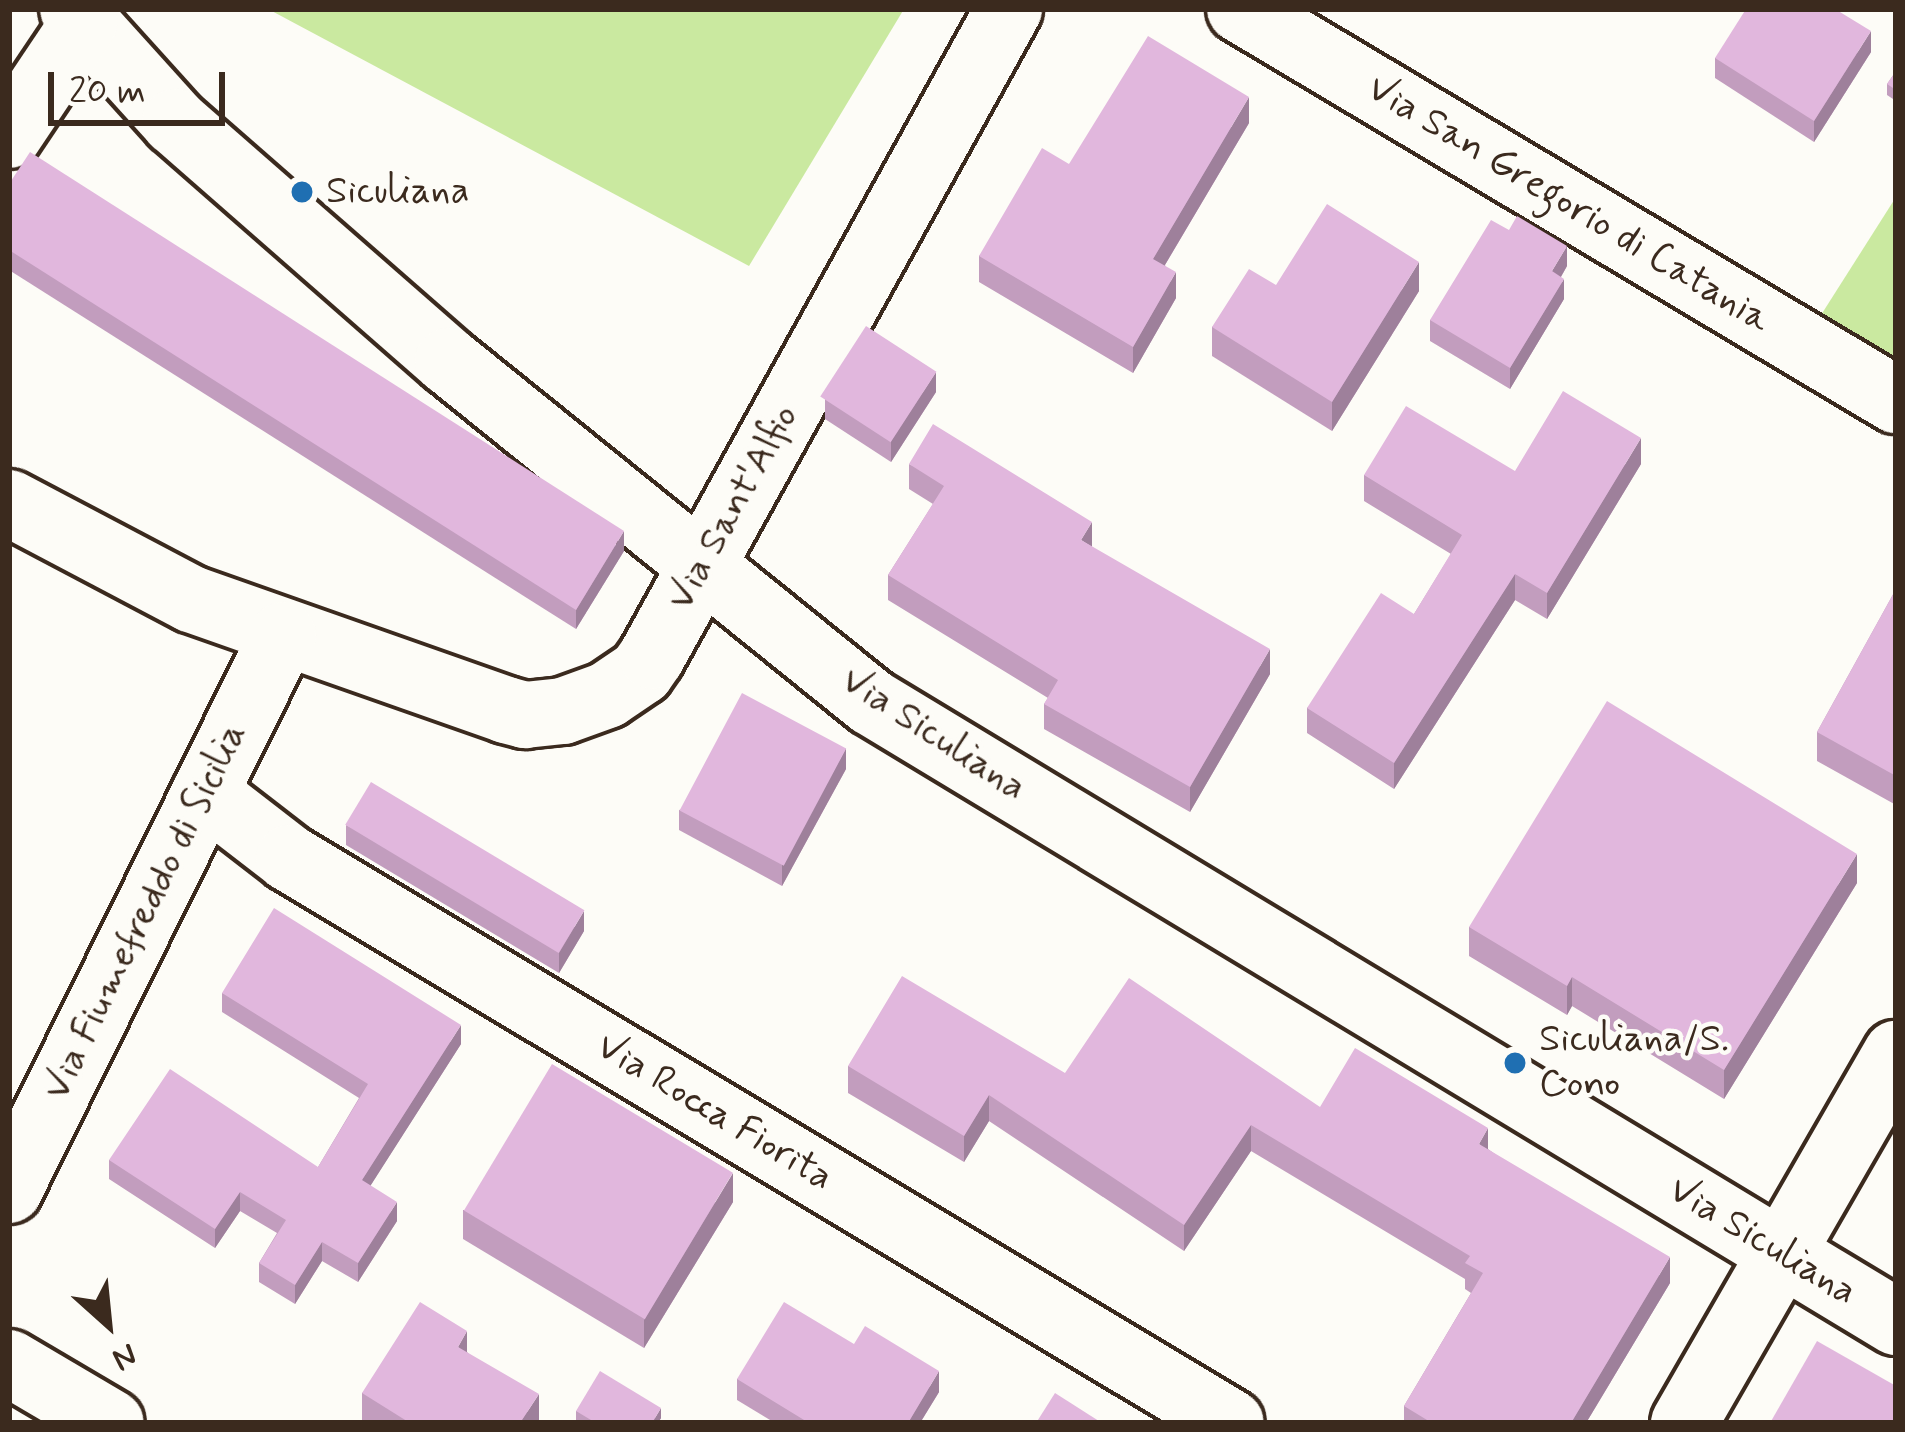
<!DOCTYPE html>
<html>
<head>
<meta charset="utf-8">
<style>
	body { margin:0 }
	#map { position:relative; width:1905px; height:1432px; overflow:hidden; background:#fdfcf7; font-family:Mynerve,sans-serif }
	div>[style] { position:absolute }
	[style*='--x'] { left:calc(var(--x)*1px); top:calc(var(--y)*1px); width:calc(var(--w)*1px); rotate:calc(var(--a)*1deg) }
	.green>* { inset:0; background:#cae9a0 }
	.roads { filter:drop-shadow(3px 0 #3b2a1e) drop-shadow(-3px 0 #3b2a1e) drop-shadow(0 3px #3b2a1e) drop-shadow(0 -3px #3b2a1e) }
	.minor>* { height:66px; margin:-33px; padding:0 33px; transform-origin:33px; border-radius:33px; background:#fdfcf7 }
	.wall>* { inset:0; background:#c29dbe }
	.shaded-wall>* { inset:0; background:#9e809b }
	.building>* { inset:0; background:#e1b7dd; transform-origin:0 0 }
	.dots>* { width:33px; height:33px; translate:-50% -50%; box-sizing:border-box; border:6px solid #fdfcf7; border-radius:50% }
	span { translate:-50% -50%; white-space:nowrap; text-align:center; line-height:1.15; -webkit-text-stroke:9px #fdfcf7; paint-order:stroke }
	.poi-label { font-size:39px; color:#3b2a1e }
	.left { translate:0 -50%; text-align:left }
	.street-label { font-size:39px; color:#3b2a1e }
	.frame { position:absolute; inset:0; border:12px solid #3b2a1e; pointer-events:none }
	.north { position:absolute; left:48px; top:1264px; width:120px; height:120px; -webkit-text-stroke:9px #fdfcf7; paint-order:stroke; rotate:153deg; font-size:33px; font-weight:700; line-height:48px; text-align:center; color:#3b2a1e }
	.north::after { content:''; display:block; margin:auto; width:42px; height:54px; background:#3b2a1e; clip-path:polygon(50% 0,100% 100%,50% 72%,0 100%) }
	.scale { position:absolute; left:48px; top:72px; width:177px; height:54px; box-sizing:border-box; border:6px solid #3b2a1e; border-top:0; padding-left:15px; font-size:36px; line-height:42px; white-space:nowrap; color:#3b2a1e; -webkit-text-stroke:9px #fdfcf7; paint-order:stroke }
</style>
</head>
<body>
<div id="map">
	<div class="green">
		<i style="clip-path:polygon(268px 9px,904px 9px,749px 266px)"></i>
		<i style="clip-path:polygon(1896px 197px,1896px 360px,1821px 315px)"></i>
	</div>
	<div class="roads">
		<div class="minor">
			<i style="--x:73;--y:9;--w:152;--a:47.9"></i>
			<i style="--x:175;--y:122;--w:363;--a:41.2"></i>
			<i style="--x:448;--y:361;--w:543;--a:38.87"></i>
			<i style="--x:871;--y:702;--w:1198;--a:31.17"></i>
			<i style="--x:1240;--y:9;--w:764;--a:30.8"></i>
			<i style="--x:9;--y:135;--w:135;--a:-56.2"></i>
			<i style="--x:9;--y:503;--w:206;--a:27.8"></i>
			<i style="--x:191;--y:599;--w:334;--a:19.4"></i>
			<i style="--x:506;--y:710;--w:20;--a:15"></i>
			<i style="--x:525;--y:715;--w:38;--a:-6"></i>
			<i style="--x:563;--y:711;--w:47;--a:-20"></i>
			<i style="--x:607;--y:695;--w:41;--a:-34.1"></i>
			<i style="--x:641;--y:672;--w:19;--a:-55"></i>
			<i style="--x:652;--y:656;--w:739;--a:-61.11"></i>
			<i style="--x:205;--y:793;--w:106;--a:37.7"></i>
			<i style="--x:289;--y:858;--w:1098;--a:30.95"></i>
			<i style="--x:9;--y:1190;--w:619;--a:-63.72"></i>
			<i style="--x:9;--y:1363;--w:118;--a:30.5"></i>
			<i style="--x:1684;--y:1423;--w:426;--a:-60.1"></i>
		</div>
	</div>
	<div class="wall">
		<i style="clip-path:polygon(1871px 52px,1814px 142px,1715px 78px,1715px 58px)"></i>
		<i style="clip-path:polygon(1896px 71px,1896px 101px,1887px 95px,1887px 84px)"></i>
		<i style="clip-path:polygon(1249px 123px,1165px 265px,1176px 298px,1133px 373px,979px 282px,979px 256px,1069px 164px)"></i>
		<i style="clip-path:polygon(9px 184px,624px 551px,576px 629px,9px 270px)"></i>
		<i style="clip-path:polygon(1567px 266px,1561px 277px,1564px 299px,1510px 389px,1430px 341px,1430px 320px)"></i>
		<i style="clip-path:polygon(1276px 285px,1419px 291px,1332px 431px,1212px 356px,1212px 327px)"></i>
		<i style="clip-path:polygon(936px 392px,891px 462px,825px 419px,825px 399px)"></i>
		<i style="clip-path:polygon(909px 464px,1092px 547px,1270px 674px,1190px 812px,1044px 729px,1044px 704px,1048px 698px,888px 600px,888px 575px,933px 504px,909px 489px)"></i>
		<i style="clip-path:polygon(1641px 464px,1547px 619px,1515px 600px,1394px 789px,1307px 733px,1307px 708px,1414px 614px,1451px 554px,1364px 501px,1364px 475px,1515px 471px)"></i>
		<i style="clip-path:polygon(1896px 589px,1896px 805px,1817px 761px,1817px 732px)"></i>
		<i style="clip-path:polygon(846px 769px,782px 886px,679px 830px,679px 810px)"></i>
		<i style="clip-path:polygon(346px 825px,584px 931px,559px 973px,346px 845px)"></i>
		<i style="clip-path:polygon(1857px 883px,1724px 1099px,1572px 1006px,1567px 1015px,1469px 956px,1469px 927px)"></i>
		<i style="clip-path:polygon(222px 993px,461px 1044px,370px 1186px,397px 1221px,358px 1282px,322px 1261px,295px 1304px,259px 1282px,259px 1263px,277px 1233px,240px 1211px,215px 1248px,109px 1179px,109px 1160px,318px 1167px,359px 1098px,222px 1012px)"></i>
		<i style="clip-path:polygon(848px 1066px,1065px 1073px,1320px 1107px,1488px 1149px,1670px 1283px,1586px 1423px,1404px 1423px,1404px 1406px,1471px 1293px,1465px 1289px,1465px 1279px,1251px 1151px,1184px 1251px,989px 1121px,964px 1162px,848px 1093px)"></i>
		<i style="clip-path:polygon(733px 1202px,644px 1348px,463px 1239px,463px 1210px)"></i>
		<i style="clip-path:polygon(854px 1344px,939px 1392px,920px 1423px,775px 1423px,737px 1400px,737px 1379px)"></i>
		<i style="clip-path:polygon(467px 1352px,539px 1423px,362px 1422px,362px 1393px)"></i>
		<i style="clip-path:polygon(576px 1411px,661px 1418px,658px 1423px,578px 1423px,576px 1422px)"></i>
	</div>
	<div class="shaded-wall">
		<i style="clip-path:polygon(1871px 31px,1871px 52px,1814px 142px,1814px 121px)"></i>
		<i style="clip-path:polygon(1249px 97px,1249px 123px,1153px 285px,1153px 259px)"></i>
		<i style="clip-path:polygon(1567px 246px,1567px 266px,1552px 292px,1552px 271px)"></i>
		<i style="clip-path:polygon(1419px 262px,1419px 291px,1332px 431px,1332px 402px)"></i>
		<i style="clip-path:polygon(1176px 272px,1176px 298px,1133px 373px,1133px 347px)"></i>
		<i style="clip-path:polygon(1564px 279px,1564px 299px,1510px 389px,1510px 368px)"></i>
		<i style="clip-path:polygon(936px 372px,936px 392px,891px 462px,891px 441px)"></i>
		<i style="clip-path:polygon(1641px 438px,1641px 464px,1547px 619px,1547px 593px)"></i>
		<i style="clip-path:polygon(1092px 522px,1092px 547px,1081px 540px)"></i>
		<i style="clip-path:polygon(624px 531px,624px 551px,576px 629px,576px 610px)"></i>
		<i style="clip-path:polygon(1515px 574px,1515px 600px,1394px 789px,1394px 763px)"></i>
		<i style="clip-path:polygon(1270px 649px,1270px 674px,1190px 812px,1190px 787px)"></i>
		<i style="clip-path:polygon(846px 748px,846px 769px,782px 886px,782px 865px)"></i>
		<i style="clip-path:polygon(1857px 854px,1857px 883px,1724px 1099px,1724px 1070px)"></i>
		<i style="clip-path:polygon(584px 911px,584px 931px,559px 973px,559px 953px)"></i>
		<i style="clip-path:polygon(1572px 977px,1572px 1006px,1567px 1015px,1567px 986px)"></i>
		<i style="clip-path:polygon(461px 1025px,461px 1044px,362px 1199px,362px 1180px)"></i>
		<i style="clip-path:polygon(989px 1095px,989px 1121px,964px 1162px,964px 1136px)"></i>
		<i style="clip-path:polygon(1251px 1125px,1251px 1151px,1184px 1251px,1184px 1225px)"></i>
		<i style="clip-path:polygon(1488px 1128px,1488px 1154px,1479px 1144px)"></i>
		<i style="clip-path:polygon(733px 1173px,733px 1202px,644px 1348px,644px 1320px)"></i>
		<i style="clip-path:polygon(240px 1192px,240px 1211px,215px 1248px,215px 1229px)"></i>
		<i style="clip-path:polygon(397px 1202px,397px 1221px,358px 1282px,358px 1263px)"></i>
		<i style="clip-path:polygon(322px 1242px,322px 1261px,295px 1304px,295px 1285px)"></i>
		<i style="clip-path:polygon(1670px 1257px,1670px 1283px,1586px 1423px,1571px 1423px)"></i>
		<i style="clip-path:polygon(467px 1331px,467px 1360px,458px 1347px)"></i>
		<i style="clip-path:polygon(939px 1371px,939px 1392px,920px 1423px,908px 1423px)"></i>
		<i style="clip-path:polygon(539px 1394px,539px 1423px,520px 1423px)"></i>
		<i style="clip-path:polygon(661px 1408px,661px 1418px,658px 1423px,652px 1423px)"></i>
	</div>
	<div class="building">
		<i style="clip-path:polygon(1746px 9px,1835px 9px,1871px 31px,1814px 121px,1715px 58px)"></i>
		<i style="clip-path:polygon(1148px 36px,1249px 97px,1153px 259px,1176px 272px,1133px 347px,979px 256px,1042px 148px,1069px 164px)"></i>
		<i style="clip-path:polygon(1896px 71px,1896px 90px,1887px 84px)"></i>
		<i style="clip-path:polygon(30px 152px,624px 531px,576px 610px,9px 250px,9px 184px)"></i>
		<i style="clip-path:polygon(1327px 204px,1419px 262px,1332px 402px,1212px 327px,1249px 269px,1276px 285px)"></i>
		<i style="clip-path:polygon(1517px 216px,1567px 246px,1552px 271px,1564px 279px,1510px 368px,1430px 320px,1491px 220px,1509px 230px)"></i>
		<i style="left:866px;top:326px;width:84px;height:84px;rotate:33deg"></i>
		<i style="clip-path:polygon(1563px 391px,1641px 438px,1547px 593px,1515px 574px,1394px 763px,1307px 708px,1381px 593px,1414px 614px,1462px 535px,1364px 475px,1406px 406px,1515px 471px)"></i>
		<i style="clip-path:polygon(933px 424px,1092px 522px,1081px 540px,1270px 649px,1190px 787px,1044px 704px,1058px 680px,888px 575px,944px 486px,909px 464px)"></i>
		<i style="clip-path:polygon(1896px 589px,1896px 776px,1817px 732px)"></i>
		<i style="left:742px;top:693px;width:118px;height:133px;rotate:28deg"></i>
		<i style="clip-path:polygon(1607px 701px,1857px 854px,1724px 1070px,1572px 977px,1567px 986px,1469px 927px)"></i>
		<i style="left:371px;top:782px;width:249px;height:50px;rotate:31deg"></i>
		<i style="clip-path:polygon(274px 908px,461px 1025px,362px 1180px,397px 1202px,358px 1263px,322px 1242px,295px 1285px,259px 1263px,286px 1220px,240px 1192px,215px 1229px,109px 1160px,170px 1069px,318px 1167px,368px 1084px,222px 993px)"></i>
		<i style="clip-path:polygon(902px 976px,1065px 1073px,1129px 978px,1320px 1107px,1355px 1048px,1488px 1128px,1479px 1144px,1670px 1257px,1571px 1423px,1432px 1423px,1404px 1406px,1483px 1273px,1465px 1263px,1470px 1256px,1251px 1125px,1184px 1225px,989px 1095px,964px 1136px,848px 1066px)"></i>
		<i style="left:552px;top:1064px;width:211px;height:171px;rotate:31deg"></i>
		<i style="clip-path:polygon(420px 1302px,467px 1331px,458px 1347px,539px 1394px,520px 1423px,410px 1423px,362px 1393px)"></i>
		<i style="clip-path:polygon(784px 1302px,854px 1344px,865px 1326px,939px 1371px,908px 1423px,809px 1423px,737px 1379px)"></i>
		<i style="clip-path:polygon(1817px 1341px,1896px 1386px,1896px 1423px,1770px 1423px)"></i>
		<i style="clip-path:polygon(600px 1371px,661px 1408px,652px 1423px,596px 1423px,576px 1411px)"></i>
		<i style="clip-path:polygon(1055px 1393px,1102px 1423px,1036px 1423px)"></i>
	</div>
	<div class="dots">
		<i style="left:302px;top:192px;background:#1f6fb2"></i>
		<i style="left:1515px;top:1063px;background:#1f6fb2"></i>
	</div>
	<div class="poi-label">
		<span class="left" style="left:326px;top:192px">Siculiana</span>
		<span class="left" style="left:1539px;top:1063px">Siculiana/S.<br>Cono</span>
	</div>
	<div class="street-label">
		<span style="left:1568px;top:205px;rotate:31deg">Via San Gregorio di Catania</span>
		<span style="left:734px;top:508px;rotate:-61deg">Via Sant'Alfio</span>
		<span style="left:933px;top:735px;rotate:33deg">Via Siculiana</span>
		<span style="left:146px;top:912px;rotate:-64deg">Via Fiumefreddo di Sicilia</span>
		<span style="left:714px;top:1113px;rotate:31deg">Via Rocca Fiorita</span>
		<span style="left:1762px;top:1242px;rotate:31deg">Via Siculiana</span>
	</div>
	<div class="frame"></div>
	<div class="north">N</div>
	<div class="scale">20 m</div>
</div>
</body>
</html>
